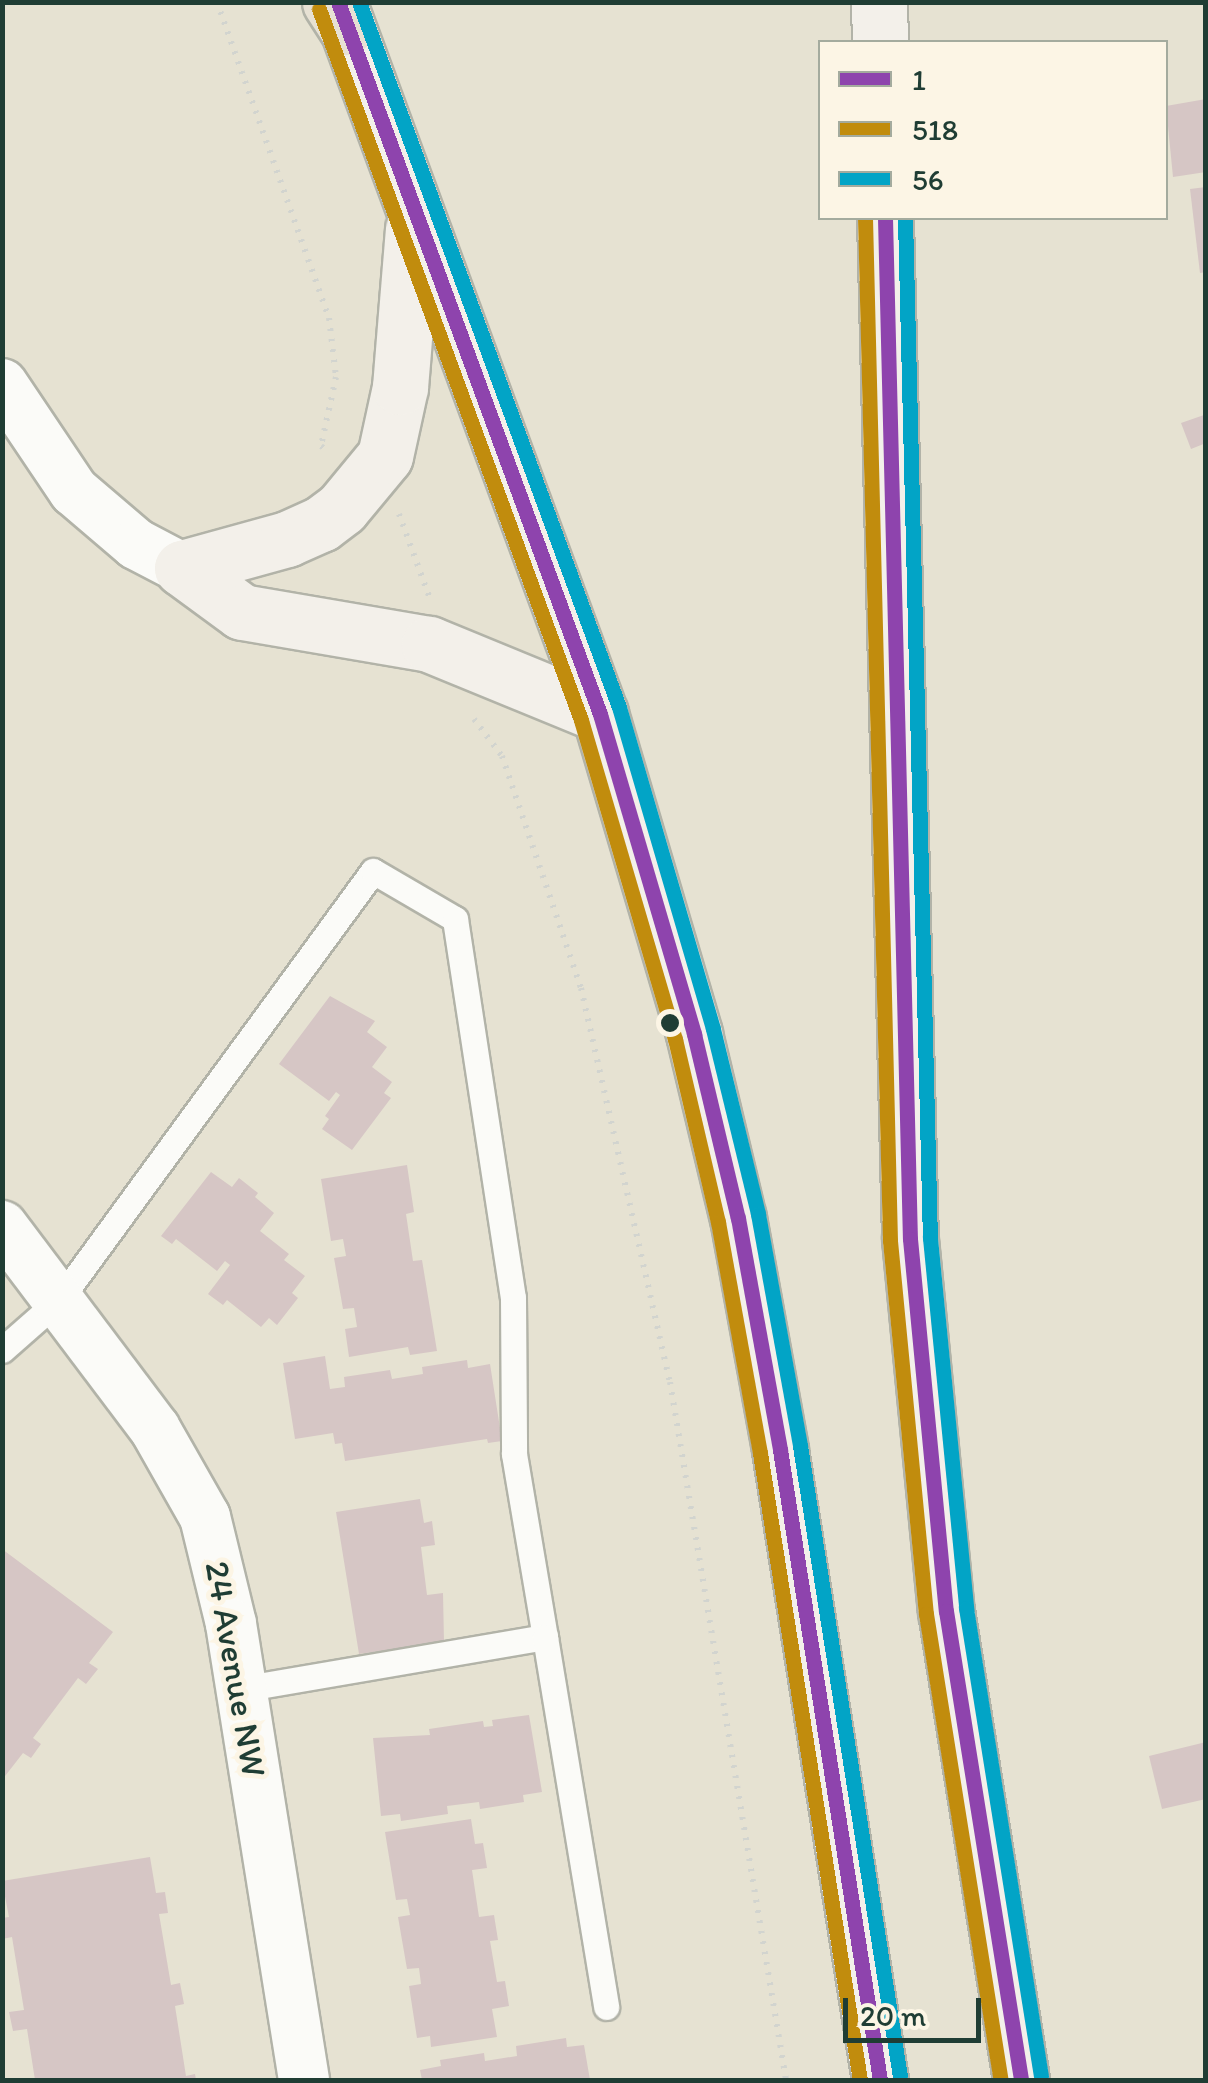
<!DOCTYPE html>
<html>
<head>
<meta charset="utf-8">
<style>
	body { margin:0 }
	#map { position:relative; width:1208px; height:2083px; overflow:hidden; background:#e6e2d2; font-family:Itim,sans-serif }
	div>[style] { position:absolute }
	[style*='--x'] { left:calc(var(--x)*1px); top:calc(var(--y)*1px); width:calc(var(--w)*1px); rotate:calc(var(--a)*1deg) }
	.building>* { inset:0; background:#d6c6c5 }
	.path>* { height:6px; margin-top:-3px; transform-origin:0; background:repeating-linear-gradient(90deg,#d2d4cf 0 2.5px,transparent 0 10.5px) }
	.roads { filter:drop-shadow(2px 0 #b2b3a8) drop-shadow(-2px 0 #b2b3a8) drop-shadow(0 2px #b2b3a8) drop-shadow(0 -2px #b2b3a8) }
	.service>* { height:25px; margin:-12.5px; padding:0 12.5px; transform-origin:12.5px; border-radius:12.5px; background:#fbfbf8 }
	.minor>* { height:50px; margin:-25px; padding:0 25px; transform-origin:25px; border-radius:25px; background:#fbfbf8 }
	.secondary>* { height:55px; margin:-27.5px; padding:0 27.5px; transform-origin:27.5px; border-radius:27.5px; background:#f3f0ea }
	.trunk>* { height:55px; margin:-27.5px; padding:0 27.5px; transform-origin:27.5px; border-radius:27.5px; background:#e7e1d4 }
	.bus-1>* { height:15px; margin:-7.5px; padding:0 7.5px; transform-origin:7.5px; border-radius:7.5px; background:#8e44ad }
	.bus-2>* { height:15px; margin:-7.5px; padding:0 7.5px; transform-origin:7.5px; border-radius:7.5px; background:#c18c0d }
	.bus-3>* { height:15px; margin:-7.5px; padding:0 7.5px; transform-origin:7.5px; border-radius:7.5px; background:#02a4c6 }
	.dots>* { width:28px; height:28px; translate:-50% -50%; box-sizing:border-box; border:5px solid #fcf5e5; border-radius:50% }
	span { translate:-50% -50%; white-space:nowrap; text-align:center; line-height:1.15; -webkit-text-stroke:10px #fcf5e5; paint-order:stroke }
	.street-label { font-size:35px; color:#1f3d34 }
	.frame { position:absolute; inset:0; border:5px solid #1f3d34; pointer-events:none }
	.legend { position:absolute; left:818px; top:40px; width:350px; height:180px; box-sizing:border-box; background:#fcf5e5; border:2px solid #a4ab9e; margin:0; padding:12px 18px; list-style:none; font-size:30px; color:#1f3d34 }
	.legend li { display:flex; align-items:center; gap:20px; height:50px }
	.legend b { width:50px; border:2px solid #a4ab9e }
	.scale { position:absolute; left:843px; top:1998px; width:138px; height:45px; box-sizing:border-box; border:5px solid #1f3d34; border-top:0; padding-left:12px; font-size:30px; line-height:35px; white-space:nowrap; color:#1f3d34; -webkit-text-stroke:8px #fcf5e5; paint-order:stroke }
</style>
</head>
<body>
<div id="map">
	<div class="building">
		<i style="clip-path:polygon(1206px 99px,1206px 172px,1173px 177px,1166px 106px)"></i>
		<i style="clip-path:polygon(1206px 187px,1206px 272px,1200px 273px,1190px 189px)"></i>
		<i style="clip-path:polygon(1204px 415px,1206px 443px,1191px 449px,1181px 423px)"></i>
		<i style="clip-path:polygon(330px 996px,375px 1021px,367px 1032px,387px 1047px,372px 1067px,392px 1082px,384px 1093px,391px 1098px,352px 1150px,322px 1129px,329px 1119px,325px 1116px,340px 1095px,336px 1092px,329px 1101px,279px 1064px)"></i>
		<i style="clip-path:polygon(407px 1165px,414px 1212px,406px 1214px,413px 1261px,422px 1260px,437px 1351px,410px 1355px,408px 1347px,349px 1357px,345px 1329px,357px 1327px,354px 1308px,343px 1309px,334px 1258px,346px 1256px,343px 1239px,331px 1241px,321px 1179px)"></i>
		<i style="clip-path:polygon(211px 1172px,232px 1187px,239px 1178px,258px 1193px,255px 1197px,274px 1213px,260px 1231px,289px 1254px,284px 1260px,305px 1276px,292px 1293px,298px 1298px,277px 1325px,269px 1318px,261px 1327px,227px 1300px,223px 1305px,208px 1294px,230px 1265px,225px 1261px,217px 1271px,176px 1239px,172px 1244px,161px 1236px)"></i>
		<i style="clip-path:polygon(325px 1356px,330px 1389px,345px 1387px,344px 1377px,390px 1370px,392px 1379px,423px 1374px,422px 1367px,467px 1360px,468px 1368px,490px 1364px,502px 1441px,488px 1443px,487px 1439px,345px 1461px,342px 1443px,335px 1444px,333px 1433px,295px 1439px,283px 1363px)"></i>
		<i style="clip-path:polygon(420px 1499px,424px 1523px,432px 1521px,435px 1545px,421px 1547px,427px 1595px,443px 1593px,444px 1642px,359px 1654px,336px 1512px)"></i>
		<i style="clip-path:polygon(2px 1549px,113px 1632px,89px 1663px,98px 1669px,86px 1684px,78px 1678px,33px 1738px,41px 1744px,31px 1758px,23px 1753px,2px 1780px)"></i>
		<i style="clip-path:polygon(529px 1715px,542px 1792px,523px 1795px,524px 1802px,480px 1809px,479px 1802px,447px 1806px,448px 1814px,401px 1821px,400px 1814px,381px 1816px,373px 1738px,430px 1735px,429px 1729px,483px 1721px,484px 1727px,493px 1726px,492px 1720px)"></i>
		<i style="clip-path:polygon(1206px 1742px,1206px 1799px,1162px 1809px,1149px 1756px)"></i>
		<i style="clip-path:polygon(471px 1819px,475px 1844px,483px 1843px,487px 1868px,472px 1870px,479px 1917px,494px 1915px,498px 1940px,490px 1941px,497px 1982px,505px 1981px,509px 2006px,492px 2009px,497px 2037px,431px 2047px,430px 2036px,417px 2038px,409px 1986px,421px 1984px,419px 1968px,407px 1969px,398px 1917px,410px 1915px,407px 1899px,396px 1900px,385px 1832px)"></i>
		<i style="clip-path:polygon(150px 1857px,156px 1893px,165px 1892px,168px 1913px,159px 1914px,171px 1985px,180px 1983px,184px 2004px,175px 2006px,186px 2076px,195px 2074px,196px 2080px,35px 2080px,27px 2029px,13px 2031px,9px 2012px,24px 2010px,12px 1937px,2px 1939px,2px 1918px,9px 1917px,2px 1881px)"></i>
		<i style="clip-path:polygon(566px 2038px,567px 2047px,584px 2045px,590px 2080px,422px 2080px,420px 2070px,441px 2066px,440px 2060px,484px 2053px,485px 2061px,517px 2056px,516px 2046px)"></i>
	</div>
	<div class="path">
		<i style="--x:217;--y:2;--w:335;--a:70.5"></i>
		<i style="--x:329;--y:318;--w:59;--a:83.2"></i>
		<i style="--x:336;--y:377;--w:71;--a:102.3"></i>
		<i style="--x:321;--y:446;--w:6;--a:39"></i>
		<i style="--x:399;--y:514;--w:87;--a:69.9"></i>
		<i style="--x:474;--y:719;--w:46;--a:52.9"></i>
		<i style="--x:502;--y:756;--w:245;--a:71.2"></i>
		<i style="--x:581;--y:988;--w:404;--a:77.3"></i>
		<i style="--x:670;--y:1382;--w:708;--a:80.56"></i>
	</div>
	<div class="roads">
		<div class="service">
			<i style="--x:2;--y:1350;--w:77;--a:-41.3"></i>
			<i style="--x:60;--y:1299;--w:530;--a:-53.82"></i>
			<i style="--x:373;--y:871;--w:95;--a:30.3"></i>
			<i style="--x:455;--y:919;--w:383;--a:81.3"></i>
			<i style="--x:513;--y:1298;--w:156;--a:89.6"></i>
			<i style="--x:514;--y:1454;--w:186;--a:80.4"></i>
			<i style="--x:545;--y:1637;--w:307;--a:170.3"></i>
			<i style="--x:545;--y:1637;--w:375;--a:80.6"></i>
		</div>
		<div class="minor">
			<i style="--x:2;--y:384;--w:129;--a:56.1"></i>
			<i style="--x:74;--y:491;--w:82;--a:40.5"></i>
			<i style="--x:136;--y:544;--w:52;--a:27.6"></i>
			<i style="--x:2;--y:1226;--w:254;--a:53"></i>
			<i style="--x:155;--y:1429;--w:101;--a:60.4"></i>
			<i style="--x:205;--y:1517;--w:110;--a:76.3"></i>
			<i style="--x:231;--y:1624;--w:462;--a:80.9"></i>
		</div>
		<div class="secondary">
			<i style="--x:338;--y:2;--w:759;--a:69.8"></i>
			<i style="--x:600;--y:714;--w:334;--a:73.6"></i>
			<i style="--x:694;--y:1034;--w:189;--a:76.6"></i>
			<i style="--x:738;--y:1218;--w:236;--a:79.7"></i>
			<i style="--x:780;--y:1450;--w:638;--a:80.98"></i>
			<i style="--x:879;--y:2;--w:40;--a:88.6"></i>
			<i style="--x:885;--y:218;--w:1021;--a:88.6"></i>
			<i style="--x:910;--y:1239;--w:374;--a:84.5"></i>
			<i style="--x:946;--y:1611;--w:475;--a:80.9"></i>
			<i style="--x:182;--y:568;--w:109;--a:-15.4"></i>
			<i style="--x:287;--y:539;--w:37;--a:-24"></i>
			<i style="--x:321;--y:524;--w:26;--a:-37"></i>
			<i style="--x:342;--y:508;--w:67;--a:-50.4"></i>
			<i style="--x:385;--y:456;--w:71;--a:-77.7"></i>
			<i style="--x:400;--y:387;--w:158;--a:-85.3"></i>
			<i style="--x:182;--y:568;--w:74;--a:36.3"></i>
			<i style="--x:242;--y:612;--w:190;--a:9.7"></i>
			<i style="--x:429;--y:644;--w:185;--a:22.3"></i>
		</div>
		<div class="trunk">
			<i style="--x:330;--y:2;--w:30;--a:57"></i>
		</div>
	</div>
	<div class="bus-1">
		<i style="--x:338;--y:2;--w:759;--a:69.8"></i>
		<i style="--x:600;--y:714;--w:334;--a:73.6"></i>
		<i style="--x:694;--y:1034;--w:189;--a:76.6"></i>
		<i style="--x:738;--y:1218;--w:236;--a:79.7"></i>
		<i style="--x:780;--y:1450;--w:638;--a:80.98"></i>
		<i style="--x:885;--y:218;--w:1021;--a:88.6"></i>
		<i style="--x:910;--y:1239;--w:374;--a:84.5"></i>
		<i style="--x:946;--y:1611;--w:475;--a:80.9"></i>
	</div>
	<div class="bus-2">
		<i style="--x:319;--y:9;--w:758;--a:69.77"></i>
		<i style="--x:581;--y:720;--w:333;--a:73.6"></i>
		<i style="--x:675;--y:1039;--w:188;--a:76.8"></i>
		<i style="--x:718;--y:1222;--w:235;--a:79.7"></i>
		<i style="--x:760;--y:1453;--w:635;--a:80.94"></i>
		<i style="--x:865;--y:218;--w:1023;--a:88.6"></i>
		<i style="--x:890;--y:1241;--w:375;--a:84.5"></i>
		<i style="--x:926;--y:1614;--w:472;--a:80.9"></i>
	</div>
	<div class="bus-3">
		<i style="--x:359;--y:2;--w:751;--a:69.76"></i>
		<i style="--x:619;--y:707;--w:335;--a:73.7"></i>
		<i style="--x:713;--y:1029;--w:190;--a:76.3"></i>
		<i style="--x:758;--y:1214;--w:236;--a:79.7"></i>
		<i style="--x:800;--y:1446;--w:639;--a:80.99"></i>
		<i style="--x:905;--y:218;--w:1020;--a:88.6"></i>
		<i style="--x:930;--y:1238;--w:372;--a:84.4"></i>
		<i style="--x:966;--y:1608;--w:475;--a:80.9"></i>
	</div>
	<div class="dots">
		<i style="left:670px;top:1023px;background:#1f3d34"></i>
	</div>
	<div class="street-label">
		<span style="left:236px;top:1669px;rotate:80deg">24 Avenue NW</span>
	</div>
	<div class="frame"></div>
	<ul class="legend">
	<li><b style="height:12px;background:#8e44ad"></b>1</li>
	<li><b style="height:12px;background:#c18c0d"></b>518</li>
	<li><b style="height:12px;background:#02a4c6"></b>56</li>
	</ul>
	<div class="scale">20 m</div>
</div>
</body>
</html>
